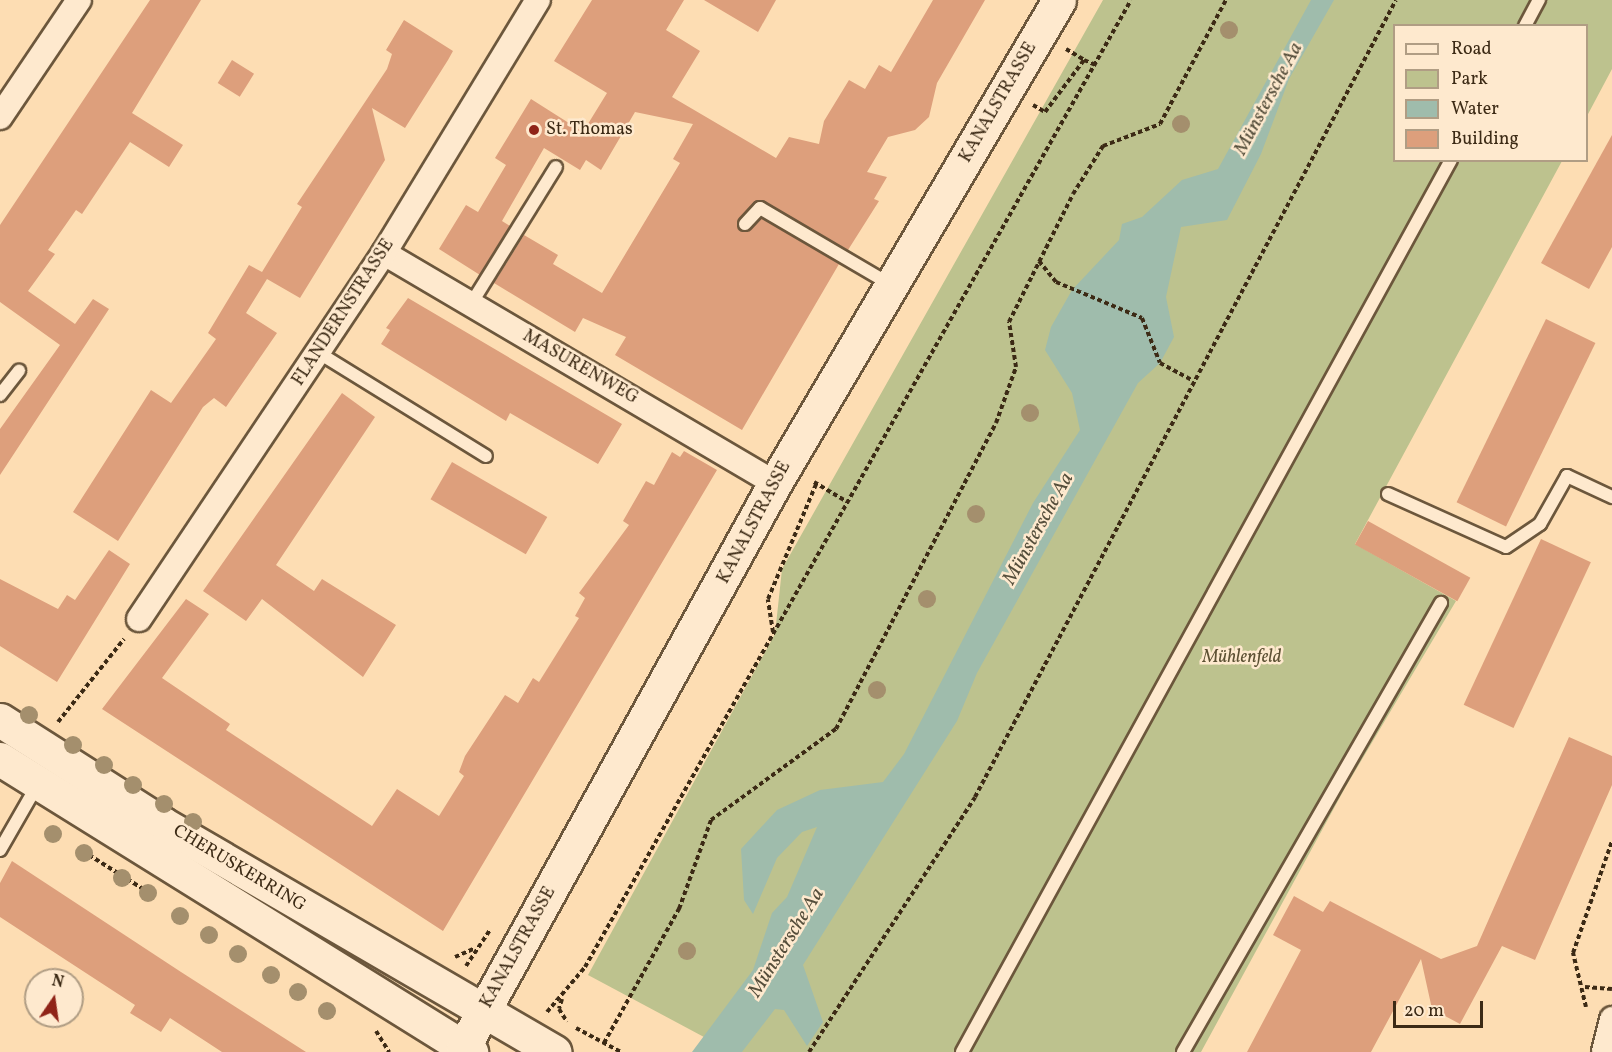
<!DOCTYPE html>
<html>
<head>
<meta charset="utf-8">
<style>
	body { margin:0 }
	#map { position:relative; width:1612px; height:1052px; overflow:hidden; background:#fdddb3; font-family:Vollkorn,serif }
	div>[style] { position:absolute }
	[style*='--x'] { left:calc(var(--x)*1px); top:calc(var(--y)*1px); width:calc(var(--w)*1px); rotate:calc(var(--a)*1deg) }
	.green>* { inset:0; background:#bdc28e }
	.water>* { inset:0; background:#9fbcac }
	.building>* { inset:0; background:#dd9f7c; transform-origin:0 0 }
	.path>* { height:4px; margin-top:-2px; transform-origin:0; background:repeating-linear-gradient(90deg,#3c2a15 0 4.5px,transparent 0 7.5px) }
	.roads { filter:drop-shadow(2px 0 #6c573c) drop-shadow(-2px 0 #6c573c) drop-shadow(0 2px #6c573c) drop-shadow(0 -2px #6c573c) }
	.lane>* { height:12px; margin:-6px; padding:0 6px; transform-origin:6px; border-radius:6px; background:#fee9ce }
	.street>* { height:24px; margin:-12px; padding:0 12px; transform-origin:12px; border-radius:12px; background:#fee9ce }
	.secondary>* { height:33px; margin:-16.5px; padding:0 16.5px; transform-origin:16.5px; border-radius:16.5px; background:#fee9ce }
	.trees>* { width:18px; height:18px; margin:-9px; border-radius:50%; background:#a48f6d }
	.dots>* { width:16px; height:16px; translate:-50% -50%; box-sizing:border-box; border:3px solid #fee9ce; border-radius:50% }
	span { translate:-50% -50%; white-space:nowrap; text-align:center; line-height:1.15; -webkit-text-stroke:5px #fee9ce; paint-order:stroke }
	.street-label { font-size:18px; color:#3c2a15 }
	.poi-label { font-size:18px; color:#3c2a15 }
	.left { translate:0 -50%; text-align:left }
	.park-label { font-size:18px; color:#5c5033; font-style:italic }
	.water-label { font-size:20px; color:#554e3b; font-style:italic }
	.legend { position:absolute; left:1393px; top:24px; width:195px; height:138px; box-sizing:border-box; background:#fee9ce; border:2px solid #b09d84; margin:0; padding:8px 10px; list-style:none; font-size:18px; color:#3c2a15 }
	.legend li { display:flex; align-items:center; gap:12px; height:30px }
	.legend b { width:30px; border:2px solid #b09d84 }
	.north { position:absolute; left:24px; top:968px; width:60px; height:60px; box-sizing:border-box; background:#fee9ce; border:2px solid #b09d84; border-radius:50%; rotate:13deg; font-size:16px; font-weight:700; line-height:24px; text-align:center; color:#3c2a15 }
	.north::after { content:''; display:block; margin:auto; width:21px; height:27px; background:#8f2418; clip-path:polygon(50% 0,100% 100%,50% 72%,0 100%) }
	.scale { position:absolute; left:1393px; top:1001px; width:90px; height:27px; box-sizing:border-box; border:3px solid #3c2a15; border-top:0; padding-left:8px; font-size:18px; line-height:21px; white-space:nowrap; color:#3c2a15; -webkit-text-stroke:4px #fee9ce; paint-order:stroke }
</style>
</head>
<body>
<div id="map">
	<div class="green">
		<i style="clip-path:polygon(1103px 0,1612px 0,1612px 69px,1587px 116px,1586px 26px,1394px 26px,1394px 160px,1562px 161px,1355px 544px,1456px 601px,1345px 788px,1201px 1052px,732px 1052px,588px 975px,775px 634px,782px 569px)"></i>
	</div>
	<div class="water">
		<i style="clip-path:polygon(1311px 0,1334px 0,1289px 79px,1261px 154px,1227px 220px,1181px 227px,1166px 297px,1174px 337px,1160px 363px,1138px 383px,977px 673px,957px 721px,803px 965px,823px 1022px,807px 1046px,784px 1010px,775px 1009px,742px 1052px,692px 1052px,753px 970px,772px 913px,787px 897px,817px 827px,802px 832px,777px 858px,753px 914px,744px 900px,741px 849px,777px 810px,820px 790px,883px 782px,904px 754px,1033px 503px,1080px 430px,1072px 393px,1045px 350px,1051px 327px,1072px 290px,1119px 240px,1122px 224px,1142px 217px,1182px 180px,1218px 169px)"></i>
	</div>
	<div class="building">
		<i style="clip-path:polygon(150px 0,201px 0,132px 113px,183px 145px,169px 167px,130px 142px,82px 214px,76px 210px,48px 250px,55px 254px,28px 291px,75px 324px,93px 299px,109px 309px,0 475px,0 429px,60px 345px,0 302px,0 225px)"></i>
		<i style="clip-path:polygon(592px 0,684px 0,666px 30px,700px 51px,672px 97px,776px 158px,789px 137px,819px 144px,824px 121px,849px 80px,865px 89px,879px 65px,891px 72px,933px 0,985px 0,937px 83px,929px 117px,915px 130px,888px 137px,867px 172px,887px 177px,874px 199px,879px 201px,848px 250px,761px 200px,739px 219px,743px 232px,762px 218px,839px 264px,742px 430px,615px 355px,626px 337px,583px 318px,575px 332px,494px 283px,524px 235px,558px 255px,553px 264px,602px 293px,680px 163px,673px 159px,693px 124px,635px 112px,601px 170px,586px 160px,580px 170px,544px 148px,502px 221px,510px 226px,480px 275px,439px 249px,466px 205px,478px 212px,506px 165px,495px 158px,531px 99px,583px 132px,607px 93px,554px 61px)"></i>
		<i style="clip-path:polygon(704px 0,776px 0,758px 32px)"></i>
		<i style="clip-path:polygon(404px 20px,453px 51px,448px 60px,405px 128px,372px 108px,385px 160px,300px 298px,267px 279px,246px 313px,277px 333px,226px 407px,214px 398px,203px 407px,118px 541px,73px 512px,151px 390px,171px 403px,216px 339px,208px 333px,249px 265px,262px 272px,302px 207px,297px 204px,387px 69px,392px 54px,386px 50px)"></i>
		<i style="left:232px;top:60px;width:26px;height:27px;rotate:32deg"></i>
		<i style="clip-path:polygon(1612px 135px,1612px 247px,1589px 289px,1541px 263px)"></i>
		<i style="clip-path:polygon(408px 298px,622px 424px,598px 464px,510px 413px,506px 421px,381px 344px,390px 330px,386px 328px)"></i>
		<i style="left:1546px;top:319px;width:55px;height:204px;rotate:26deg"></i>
		<i style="clip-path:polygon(342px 393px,375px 417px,276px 565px,314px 591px,322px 579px,396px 625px,363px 677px,262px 599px,246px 621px,203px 591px)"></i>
		<i style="clip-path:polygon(684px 451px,717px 470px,443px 931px,102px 709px,186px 599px,209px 614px,162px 678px,230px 724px,226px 730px,372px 826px,397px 789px,439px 816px,464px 776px,459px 772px,465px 756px,505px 695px,518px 703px,533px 678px,539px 682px,579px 618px,575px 616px,585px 598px,579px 593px,629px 525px,623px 521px,646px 481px,654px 485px,672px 452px,680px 457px)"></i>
		<i style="left:452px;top:462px;width:110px;height:43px;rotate:30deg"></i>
		<i style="left:1368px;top:521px;width:117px;height:27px;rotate:29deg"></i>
		<i style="left:1541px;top:539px;width:55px;height:183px;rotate:25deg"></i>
		<i style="clip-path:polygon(109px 550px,130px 564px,57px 682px,0 646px,0 579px,58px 609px,67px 595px,75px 600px)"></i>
		<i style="clip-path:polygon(1569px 737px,1612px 756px,1612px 785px,1535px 960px,1502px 946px,1460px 1024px,1432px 1009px,1421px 959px,1371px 1052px,1247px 1052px,1301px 950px,1273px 935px,1294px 896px,1323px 912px,1330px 901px,1441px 959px,1477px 946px)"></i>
		<i style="clip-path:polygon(12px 861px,181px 972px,306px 1052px,222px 1052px,170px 1018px,161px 1032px,130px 1013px,135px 1005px,0 917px,0 883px)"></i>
	</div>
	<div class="path">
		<i style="--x:1066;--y:49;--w:21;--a:31"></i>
		<i style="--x:1033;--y:105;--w:14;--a:30"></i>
		<i style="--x:1045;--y:112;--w:65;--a:-53.1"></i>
		<i style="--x:1084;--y:60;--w:13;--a:23"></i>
		<i style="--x:1039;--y:261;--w:27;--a:51"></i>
		<i style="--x:1056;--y:282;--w:93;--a:22.7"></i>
		<i style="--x:1142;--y:318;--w:48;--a:68.2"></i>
		<i style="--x:1160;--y:363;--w:36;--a:28"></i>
		<i style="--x:814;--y:482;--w:37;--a:31"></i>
		<i style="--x:773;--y:632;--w:33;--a:-99"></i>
		<i style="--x:768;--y:599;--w:125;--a:-67.3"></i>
		<i style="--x:58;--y:722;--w:106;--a:-51.5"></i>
		<i style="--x:89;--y:855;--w:70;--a:32.1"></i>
		<i style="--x:455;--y:957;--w:22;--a:-24"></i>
		<i style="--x:466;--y:966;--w:43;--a:-56.3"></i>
		<i style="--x:1585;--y:987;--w:27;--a:4"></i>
		<i style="--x:562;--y:999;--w:10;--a:107"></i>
		<i style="--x:559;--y:1009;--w:15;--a:58"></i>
		<i style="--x:1586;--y:1007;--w:56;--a:-103.5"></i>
		<i style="--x:1573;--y:953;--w:119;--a:-70.8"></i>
		<i style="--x:547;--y:1012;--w:59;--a:-49.8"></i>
		<i style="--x:585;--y:967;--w:1110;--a:-60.55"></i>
		<i style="--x:576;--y:1028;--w:51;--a:28.1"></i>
		<i style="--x:376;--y:1031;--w:25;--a:58"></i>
		<i style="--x:604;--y:1043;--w:154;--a:-60.8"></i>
		<i style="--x:679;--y:909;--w:95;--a:-70.2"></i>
		<i style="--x:711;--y:820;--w:155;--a:-36.1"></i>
		<i style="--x:836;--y:729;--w:345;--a:-62.4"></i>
		<i style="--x:996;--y:423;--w:59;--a:-70.3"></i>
		<i style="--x:1016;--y:367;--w:46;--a:-98.8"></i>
		<i style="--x:1009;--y:322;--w:143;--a:-63.4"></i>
		<i style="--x:1073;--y:194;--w:57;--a:-58"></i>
		<i style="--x:1103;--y:146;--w:61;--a:-21.1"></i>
		<i style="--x:1160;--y:124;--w:140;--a:-62"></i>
		<i style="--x:809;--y:1052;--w:304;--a:-56.9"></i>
		<i style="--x:975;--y:797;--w:901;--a:-62.16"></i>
	</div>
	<div class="roads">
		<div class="lane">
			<i style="--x:1525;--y:26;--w:30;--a:-62"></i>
			<i style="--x:745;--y:224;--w:22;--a:-47"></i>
			<i style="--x:760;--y:208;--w:152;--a:30.4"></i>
			<i style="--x:471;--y:304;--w:161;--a:-58.2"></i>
			<i style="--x:319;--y:353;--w:196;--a:31.7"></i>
			<i style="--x:0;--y:395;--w:31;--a:-52"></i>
			<i style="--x:1388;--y:494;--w:129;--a:24.2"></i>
			<i style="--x:1506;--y:547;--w:41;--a:-34.1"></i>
			<i style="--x:1540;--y:524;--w:55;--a:-60.6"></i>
			<i style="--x:1567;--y:476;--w:50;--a:25"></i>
			<i style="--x:0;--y:850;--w:76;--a:-60.1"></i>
			<i style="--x:962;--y:1052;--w:1017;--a:-61.27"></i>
			<i style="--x:1183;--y:1052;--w:518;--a:-60.12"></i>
		</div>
		<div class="street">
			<i style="--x:0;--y:117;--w:141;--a:-56"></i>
			<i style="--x:384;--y:253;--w:454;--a:30.5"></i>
			<i style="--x:139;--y:619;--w:440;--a:-56.2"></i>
			<i style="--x:384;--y:253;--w:296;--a:-58.7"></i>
			<i style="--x:1604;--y:1052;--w:34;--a:-76"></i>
		</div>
		<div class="secondary">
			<i style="--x:0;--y:720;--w:193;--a:32.5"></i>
			<i style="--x:163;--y:824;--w:453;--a:30.2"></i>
			<i style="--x:0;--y:759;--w:555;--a:31.88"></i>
			<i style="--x:463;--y:1048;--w:645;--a:-61.09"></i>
			<i style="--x:775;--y:483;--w:560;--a:-59.54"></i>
		</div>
	</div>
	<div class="trees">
		<i style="left:1229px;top:30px"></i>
		<i style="left:1181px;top:124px"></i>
		<i style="left:1030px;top:413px"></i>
		<i style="left:976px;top:514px"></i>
		<i style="left:927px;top:599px"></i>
		<i style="left:877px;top:690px"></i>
		<i style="left:29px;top:715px"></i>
		<i style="left:73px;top:745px"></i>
		<i style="left:104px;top:765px"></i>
		<i style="left:133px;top:785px"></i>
		<i style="left:164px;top:804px"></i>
		<i style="left:193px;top:822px"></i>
		<i style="left:53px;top:834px"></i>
		<i style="left:84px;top:853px"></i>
		<i style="left:122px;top:878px"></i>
		<i style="left:148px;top:893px"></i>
		<i style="left:180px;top:916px"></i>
		<i style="left:209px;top:935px"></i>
		<i style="left:687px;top:951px"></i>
		<i style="left:238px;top:954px"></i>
		<i style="left:271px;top:975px"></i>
		<i style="left:298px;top:992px"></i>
		<i style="left:327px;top:1011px"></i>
	</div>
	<div class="dots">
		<i style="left:534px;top:130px;background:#8f2418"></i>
	</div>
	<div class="street-label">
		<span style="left:999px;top:103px;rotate:-60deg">KANALSTRASSE</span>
		<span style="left:344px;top:313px;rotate:-57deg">FLANDERNSTRASSE</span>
		<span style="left:580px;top:368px;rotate:30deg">MASURENWEG</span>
		<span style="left:755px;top:523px;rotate:-62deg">KANALSTRASSE</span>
		<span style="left:239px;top:869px;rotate:31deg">CHERUSKERRING</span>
		<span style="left:519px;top:948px;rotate:-61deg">KANALSTRASSE</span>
	</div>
	<div class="poi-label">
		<span class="left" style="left:546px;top:130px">St. Thomas</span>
	</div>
	<div class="park-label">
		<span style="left:1242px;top:658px">Mühlenfeld</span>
	</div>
	<div class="water-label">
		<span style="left:1269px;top:99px;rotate:-62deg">Münstersche Aa</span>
		<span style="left:1039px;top:529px;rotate:-61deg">Münstersche Aa</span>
		<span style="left:787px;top:943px;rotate:-58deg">Münstersche Aa</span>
	</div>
	<ul class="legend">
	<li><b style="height:8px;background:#fee9ce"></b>Road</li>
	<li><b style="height:16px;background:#bdc28e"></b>Park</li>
	<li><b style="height:16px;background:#9fbcac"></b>Water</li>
	<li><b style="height:16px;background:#dd9f7c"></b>Building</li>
	</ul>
	<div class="north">N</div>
	<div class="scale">20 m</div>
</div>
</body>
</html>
